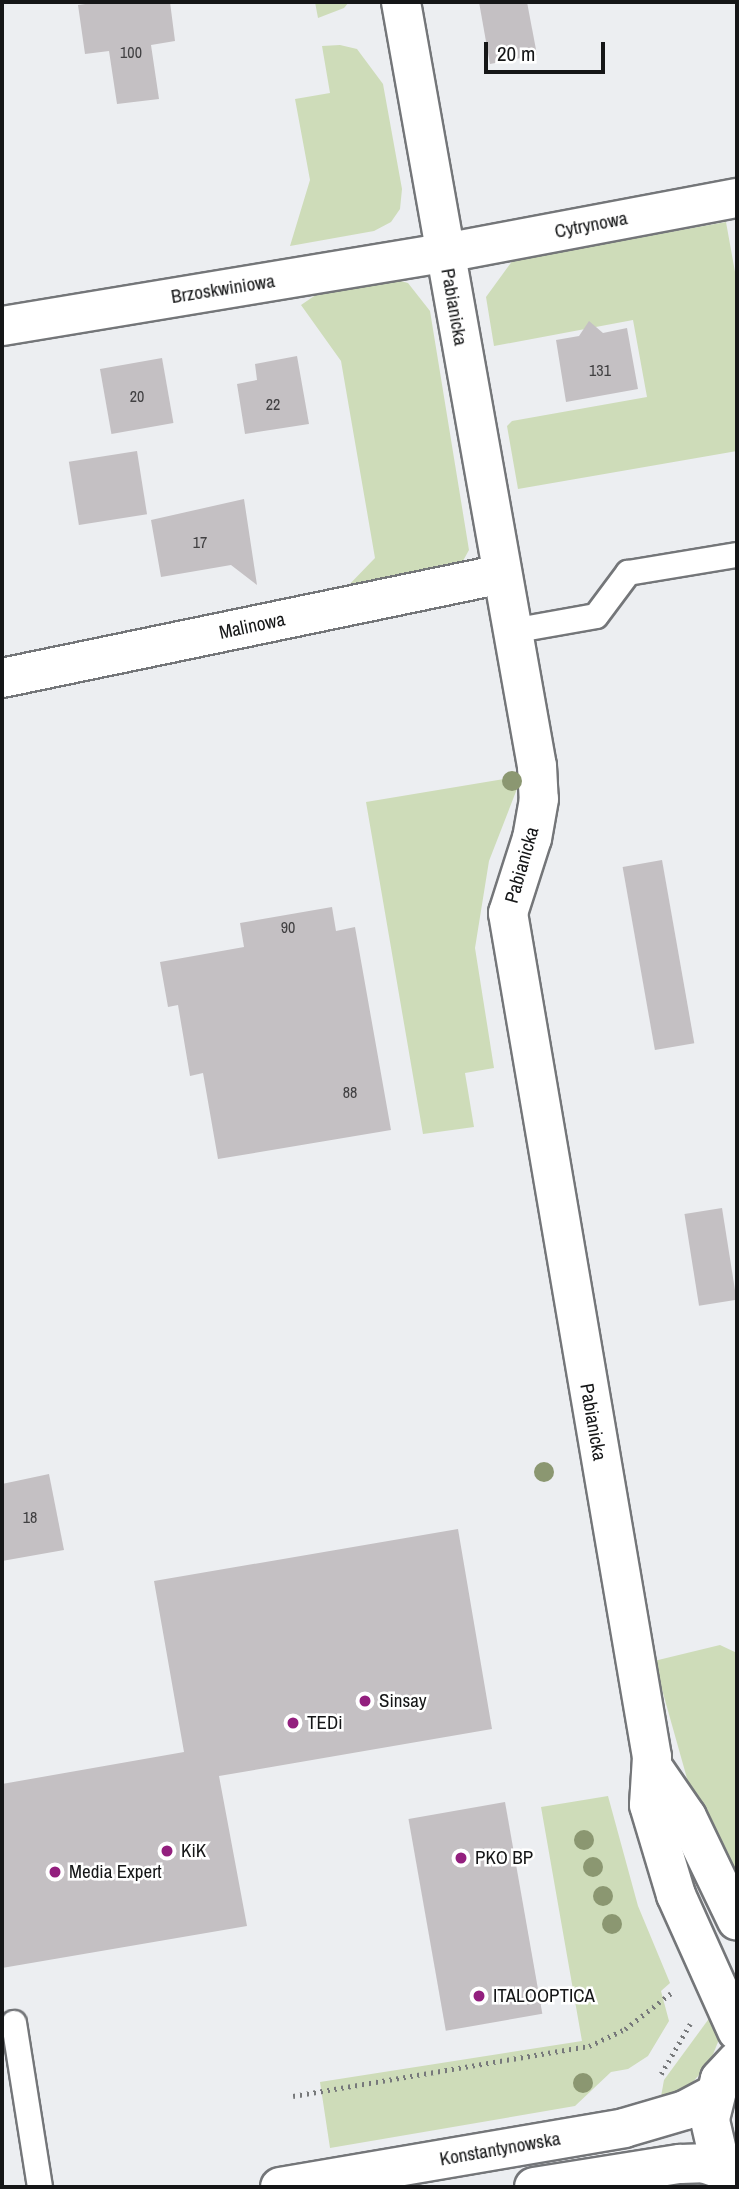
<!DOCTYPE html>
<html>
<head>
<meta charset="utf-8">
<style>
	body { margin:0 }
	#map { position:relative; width:739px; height:2189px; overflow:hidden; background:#eceef1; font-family:"Archivo Narrow",sans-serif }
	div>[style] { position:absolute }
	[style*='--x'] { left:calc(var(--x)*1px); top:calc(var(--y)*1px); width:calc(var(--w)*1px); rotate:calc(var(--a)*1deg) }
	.green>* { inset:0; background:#cedcb9 }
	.building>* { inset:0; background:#c4c0c3; transform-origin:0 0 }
	.path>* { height:4.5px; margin-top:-2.25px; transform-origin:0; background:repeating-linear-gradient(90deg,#77797b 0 2px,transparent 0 7px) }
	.roads { filter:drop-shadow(2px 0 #747679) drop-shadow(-2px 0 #747679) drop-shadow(0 2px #747679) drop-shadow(0 -2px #747679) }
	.lane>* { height:24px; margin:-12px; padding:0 12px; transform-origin:12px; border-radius:12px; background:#fff }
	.street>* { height:38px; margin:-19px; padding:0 19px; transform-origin:19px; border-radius:19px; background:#fff }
	.primary>* { height:38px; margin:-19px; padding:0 19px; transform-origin:19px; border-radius:19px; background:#fff }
	.trees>* { width:20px; height:20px; margin:-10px; border-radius:50%; background:#8b9771 }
	.dots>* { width:19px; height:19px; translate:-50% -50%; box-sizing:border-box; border:4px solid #fff; border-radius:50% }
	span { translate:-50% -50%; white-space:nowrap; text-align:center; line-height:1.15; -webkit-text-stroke:5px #fff; paint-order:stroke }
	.number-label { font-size:16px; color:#414042 }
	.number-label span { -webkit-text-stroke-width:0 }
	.street-label { font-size:19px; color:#151617 }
	.poi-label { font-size:19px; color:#151617 }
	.left { translate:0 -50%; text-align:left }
	.frame { position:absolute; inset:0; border:4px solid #151617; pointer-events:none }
	.scale { position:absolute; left:484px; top:42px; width:121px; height:32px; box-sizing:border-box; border:4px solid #151617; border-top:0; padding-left:9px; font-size:21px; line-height:24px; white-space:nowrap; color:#151617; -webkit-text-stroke:5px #fff; paint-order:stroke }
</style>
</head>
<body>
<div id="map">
	<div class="green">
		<i style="clip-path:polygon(315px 2px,349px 2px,344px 8px,318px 18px)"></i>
		<i style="clip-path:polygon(340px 45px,357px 49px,383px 84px,402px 189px,400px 209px,391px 222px,374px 231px,290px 246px,310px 180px,295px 99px,330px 93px,322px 46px)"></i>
		<i style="clip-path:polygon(726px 222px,737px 283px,737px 451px,518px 489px,507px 426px,512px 421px,647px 397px,633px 320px,494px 346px,486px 297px,513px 260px)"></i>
		<i style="clip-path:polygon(383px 276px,408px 283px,430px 311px,469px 550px,459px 568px,343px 591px,375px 558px,341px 361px,301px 305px,329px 286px)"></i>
		<i style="clip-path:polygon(522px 776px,489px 861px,475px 948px,494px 1068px,465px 1073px,474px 1127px,423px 1134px,366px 802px)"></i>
		<i style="clip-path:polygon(720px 1645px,737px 1653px,737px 1884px,688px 1782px,654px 1661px)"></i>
		<i style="clip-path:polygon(608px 1796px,638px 1906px,670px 1983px,661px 1991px,669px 2021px,648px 2056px,628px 2069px,611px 2072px,575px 2106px,330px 2148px,320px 2082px,582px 2041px,541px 1807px)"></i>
		<i style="clip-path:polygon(716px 2009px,718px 2042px,710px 2062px,687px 2089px,660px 2102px,664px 2080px)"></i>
	</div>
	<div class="building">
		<i style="clip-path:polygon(100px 2px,170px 2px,175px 41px,151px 45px,159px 99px,117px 104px,109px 51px,85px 54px,78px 5px)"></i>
		<i style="clip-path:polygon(479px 2px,527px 2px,537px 55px,490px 64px)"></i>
		<i style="clip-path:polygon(589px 321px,603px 333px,627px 328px,638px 389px,566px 402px,556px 340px,579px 336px)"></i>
		<i style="clip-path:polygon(297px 356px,309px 424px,245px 434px,237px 384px,257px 380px,255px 364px)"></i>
		<i style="left:162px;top:358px;width:66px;height:63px;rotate:80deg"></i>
		<i style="left:137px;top:451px;width:64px;height:69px;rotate:81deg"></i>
		<i style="clip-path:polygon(244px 499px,257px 585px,231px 565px,161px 577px,151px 520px)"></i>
		<i style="left:662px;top:860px;width:186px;height:40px;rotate:80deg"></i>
		<i style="clip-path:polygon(332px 907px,336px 931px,355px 927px,391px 1130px,218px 1159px,203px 1073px,190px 1076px,178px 1005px,168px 1007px,160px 962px,244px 947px,240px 923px)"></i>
		<i style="left:722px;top:1208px;width:93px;height:38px;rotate:81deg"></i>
		<i style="clip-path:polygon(49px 1474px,64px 1550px,2px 1561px,2px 1484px)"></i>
		<i style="clip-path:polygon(458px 1529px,492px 1729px,219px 1776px,247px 1926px,2px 1968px,2px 1784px,184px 1752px,154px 1581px)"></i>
		<i style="left:505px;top:1802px;width:215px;height:98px;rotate:80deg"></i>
	</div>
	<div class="path">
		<i style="--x:661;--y:2074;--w:58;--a:-59.9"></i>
		<i style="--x:293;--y:2096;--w:300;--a:-9.6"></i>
		<i style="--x:589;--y:2046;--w:40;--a:-25"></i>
		<i style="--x:625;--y:2029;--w:58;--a:-38"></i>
	</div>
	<div class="roads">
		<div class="lane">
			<i style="--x:512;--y:631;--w:85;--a:-10.1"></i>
			<i style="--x:596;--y:616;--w:54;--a:-53.3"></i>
			<i style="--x:628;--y:573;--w:110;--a:-9.4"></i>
			<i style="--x:14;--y:2023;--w:166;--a:81"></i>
		</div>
		<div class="street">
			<i style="--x:401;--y:2;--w:776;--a:79.91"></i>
			<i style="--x:537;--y:766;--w:33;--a:87"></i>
			<i style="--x:539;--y:799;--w:40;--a:100"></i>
			<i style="--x:532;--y:838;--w:79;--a:107.7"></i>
			<i style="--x:508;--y:913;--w:856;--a:80.32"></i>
			<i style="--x:652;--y:1757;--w:48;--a:93.6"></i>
			<i style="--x:649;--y:1805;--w:94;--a:73.3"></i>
			<i style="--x:676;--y:1895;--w:149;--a:65.8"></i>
			<i style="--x:2;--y:326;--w:449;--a:-9.4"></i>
			<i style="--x:445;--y:253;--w:297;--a:-10.7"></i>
			<i style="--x:2;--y:678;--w:511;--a:-11.75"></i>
			<i style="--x:654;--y:1769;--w:58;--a:55.5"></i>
			<i style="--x:687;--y:1817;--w:115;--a:64.3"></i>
		</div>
		<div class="primary">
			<i style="--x:736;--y:2184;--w:34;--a:-122"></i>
			<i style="--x:718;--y:2155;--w:37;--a:-103"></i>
			<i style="--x:710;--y:2119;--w:41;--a:-76"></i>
			<i style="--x:720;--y:2079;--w:25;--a:-47"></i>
			<i style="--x:280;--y:2187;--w:349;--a:-9.7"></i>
			<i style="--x:624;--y:2128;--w:64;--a:-16.4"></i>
			<i style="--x:685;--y:2110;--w:34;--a:-28"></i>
			<i style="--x:534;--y:2187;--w:148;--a:-9"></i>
			<i style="--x:680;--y:2164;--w:23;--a:-2"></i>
			<i style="--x:703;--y:2163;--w:24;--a:19"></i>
		</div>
	</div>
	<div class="trees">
		<i style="left:512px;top:781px"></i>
		<i style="left:544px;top:1472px"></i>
		<i style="left:584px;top:1840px"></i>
		<i style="left:593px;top:1867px"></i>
		<i style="left:603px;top:1896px"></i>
		<i style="left:612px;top:1924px"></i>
		<i style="left:583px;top:2083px"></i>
	</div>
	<div class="dots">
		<i style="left:365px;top:1701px;background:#931f7e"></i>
		<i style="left:293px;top:1723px;background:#931f7e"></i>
		<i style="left:167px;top:1851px;background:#931f7e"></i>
		<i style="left:461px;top:1858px;background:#931f7e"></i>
		<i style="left:55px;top:1872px;background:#931f7e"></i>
		<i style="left:479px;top:1996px;background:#931f7e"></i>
	</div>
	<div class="number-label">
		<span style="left:131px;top:52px">100</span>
		<span style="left:600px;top:370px">131</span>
		<span style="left:137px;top:396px">20</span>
		<span style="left:273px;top:404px">22</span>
		<span style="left:200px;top:542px">17</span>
		<span style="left:288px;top:927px">90</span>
		<span style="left:350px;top:1092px">88</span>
		<span style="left:30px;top:1517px">18</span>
	</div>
	<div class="street-label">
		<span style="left:591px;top:225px;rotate:-11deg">Cytrynowa</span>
		<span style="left:223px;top:289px;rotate:-9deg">Brzoskwiniowa</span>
		<span style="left:454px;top:307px;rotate:80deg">Pabianicka</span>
		<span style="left:252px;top:626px;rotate:-12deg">Malinowa</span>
		<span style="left:522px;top:865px;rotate:-74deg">Pabianicka</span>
		<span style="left:593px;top:1422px;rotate:80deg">Pabianicka</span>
		<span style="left:500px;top:2149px;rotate:-10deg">Konstantynowska</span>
	</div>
	<div class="poi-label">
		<span class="left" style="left:379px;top:1701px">Sinsay</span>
		<span class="left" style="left:307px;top:1723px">TEDi</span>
		<span class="left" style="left:181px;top:1851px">KiK</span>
		<span class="left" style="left:475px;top:1858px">PKO BP</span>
		<span class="left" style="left:69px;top:1872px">Media Expert</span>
		<span class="left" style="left:493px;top:1996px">ITALOOPTICA</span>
	</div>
	<div class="frame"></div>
	<div class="scale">20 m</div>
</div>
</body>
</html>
